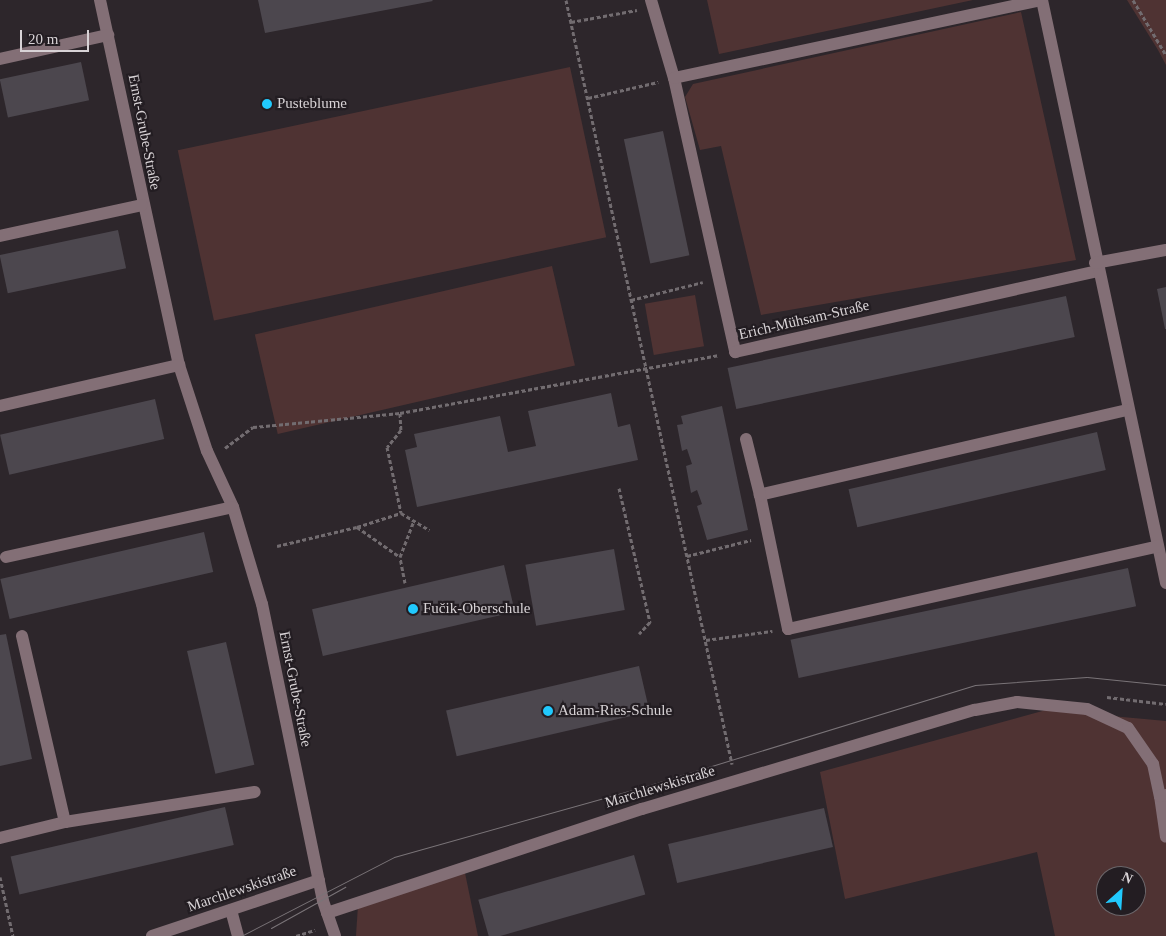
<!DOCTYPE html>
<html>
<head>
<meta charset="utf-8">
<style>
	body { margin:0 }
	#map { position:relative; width:1166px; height:936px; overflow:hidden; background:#2d262b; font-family:"Times New Roman",serif }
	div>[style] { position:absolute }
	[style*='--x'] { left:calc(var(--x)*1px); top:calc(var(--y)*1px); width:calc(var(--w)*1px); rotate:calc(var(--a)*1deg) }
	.green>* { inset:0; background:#4f3333; transform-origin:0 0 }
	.building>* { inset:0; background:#4c474e; transform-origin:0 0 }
	.path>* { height:3px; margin-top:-1.5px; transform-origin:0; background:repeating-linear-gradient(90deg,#726c70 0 4px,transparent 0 6.5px) }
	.minor>* { height:12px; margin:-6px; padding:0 6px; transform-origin:6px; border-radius:6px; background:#836f76 }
	.tram>* { height:1px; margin:-0.5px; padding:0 0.5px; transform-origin:0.5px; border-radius:0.5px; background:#7a7478 }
	.dots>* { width:14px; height:14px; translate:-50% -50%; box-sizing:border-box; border:2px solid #231d22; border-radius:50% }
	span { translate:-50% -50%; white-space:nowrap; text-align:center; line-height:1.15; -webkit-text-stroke:4.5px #231d22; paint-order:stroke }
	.poi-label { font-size:15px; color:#d8d3d6 }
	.left { translate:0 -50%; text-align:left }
	.street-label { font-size:15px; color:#d8d3d6 }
	.north { position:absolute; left:1096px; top:866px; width:50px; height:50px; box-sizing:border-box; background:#231d22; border:1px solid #6b666a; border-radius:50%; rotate:26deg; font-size:14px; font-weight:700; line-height:20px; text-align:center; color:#d8d3d6 }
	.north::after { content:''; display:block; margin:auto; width:18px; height:22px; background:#21c9fd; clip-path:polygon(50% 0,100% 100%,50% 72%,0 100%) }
	.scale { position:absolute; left:20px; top:30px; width:69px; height:22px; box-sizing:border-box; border:2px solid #d8d3d6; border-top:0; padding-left:6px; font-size:15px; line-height:18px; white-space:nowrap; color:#d8d3d6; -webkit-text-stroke:4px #231d22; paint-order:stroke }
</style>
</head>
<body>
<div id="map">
	<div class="green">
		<i style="clip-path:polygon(707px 0,973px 0,719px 54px)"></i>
		<i style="clip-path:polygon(1127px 0,1166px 0,1166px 65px,1158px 50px)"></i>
		<i style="clip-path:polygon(1021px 12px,1076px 260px,761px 315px,721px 146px,700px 150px,685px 97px,693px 84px)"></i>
		<i style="left:570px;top:67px;width:174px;height:401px;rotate:78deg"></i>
		<i style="left:552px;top:266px;width:102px;height:305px;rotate:77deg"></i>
		<i style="left:695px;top:295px;width:52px;height:51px;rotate:80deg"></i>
		<i style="clip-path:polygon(evenodd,1046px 710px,1166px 721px,1166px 936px,1055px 936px,1037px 852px,845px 899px,820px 772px,1046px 710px,1106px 876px,1136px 876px,1136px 906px,1106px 906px,1106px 876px)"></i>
		<i style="clip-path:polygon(465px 873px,478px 936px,356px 936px,358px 905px)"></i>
	</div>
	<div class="building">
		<i style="clip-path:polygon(258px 0,432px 0,433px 1px,265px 33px)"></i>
		<i style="left:81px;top:62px;width:39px;height:83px;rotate:78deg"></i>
		<i style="left:663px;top:131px;width:127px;height:40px;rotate:78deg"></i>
		<i style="left:118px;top:230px;width:39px;height:121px;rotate:78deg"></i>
		<i style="clip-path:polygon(1166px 287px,1166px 329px,1165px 329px,1157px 289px)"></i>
		<i style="left:1066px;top:296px;width:42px;height:346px;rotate:78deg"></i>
		<i style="clip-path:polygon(611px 393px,618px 427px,630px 424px,638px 460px,417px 507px,405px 450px,417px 447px,414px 434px,500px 416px,508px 452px,536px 446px,528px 411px)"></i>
		<i style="left:155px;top:399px;width:41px;height:159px;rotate:77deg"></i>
		<i style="clip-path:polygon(722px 406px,748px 530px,707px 540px,697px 506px,702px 504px,697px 490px,691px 493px,686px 466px,692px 464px,687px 449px,682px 451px,677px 425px,683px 424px,681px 416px)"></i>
		<i style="left:1097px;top:432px;width:39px;height:255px;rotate:77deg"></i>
		<i style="left:204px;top:532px;width:41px;height:209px;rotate:77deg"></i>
		<i style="left:614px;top:549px;width:62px;height:90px;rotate:80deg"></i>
		<i style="left:504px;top:565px;width:48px;height:197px;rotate:77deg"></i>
		<i style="left:1128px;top:568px;width:39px;height:345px;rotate:78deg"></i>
		<i style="clip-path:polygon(6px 634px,32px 759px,0 766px,0 635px)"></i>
		<i style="left:226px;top:642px;width:126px;height:40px;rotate:77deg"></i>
		<i style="left:639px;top:666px;width:47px;height:198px;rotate:77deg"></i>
		<i style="left:225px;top:807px;width:39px;height:220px;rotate:77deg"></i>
		<i style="left:824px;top:808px;width:40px;height:160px;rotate:77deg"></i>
		<i style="left:634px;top:855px;width:41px;height:162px;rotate:74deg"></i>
	</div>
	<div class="path">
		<i style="--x:566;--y:0;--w:782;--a:77.74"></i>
		<i style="--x:1133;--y:0;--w:64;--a:59"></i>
		<i style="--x:571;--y:22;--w:67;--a:-10.3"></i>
		<i style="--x:588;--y:98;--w:72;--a:-12.9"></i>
		<i style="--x:631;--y:300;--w:74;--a:-14"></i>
		<i style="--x:400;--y:413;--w:17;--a:87"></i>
		<i style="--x:401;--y:430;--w:22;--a:129"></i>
		<i style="--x:387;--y:447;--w:67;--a:78"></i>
		<i style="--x:401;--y:513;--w:33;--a:31"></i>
		<i style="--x:225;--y:448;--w:35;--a:-37"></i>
		<i style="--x:253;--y:427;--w:148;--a:-5.4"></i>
		<i style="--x:400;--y:413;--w:323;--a:-10.3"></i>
		<i style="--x:619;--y:488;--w:138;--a:77"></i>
		<i style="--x:650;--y:622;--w:16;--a:133"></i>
		<i style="--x:357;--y:527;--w:46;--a:-17.7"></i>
		<i style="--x:277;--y:546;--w:82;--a:-13.4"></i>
		<i style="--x:357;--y:527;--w:52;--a:34.9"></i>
		<i style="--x:687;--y:556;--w:66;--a:-14"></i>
		<i style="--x:405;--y:583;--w:26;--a:-101"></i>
		<i style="--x:400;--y:557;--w:40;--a:-69"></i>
		<i style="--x:706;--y:640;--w:67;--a:-7.8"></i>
		<i style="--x:1107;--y:697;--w:59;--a:6.8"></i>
		<i style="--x:0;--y:877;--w:60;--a:77.6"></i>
		<i style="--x:296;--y:936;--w:20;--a:-18"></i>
	</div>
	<div class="minor">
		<i style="--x:100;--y:0;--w:373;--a:77.8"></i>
		<i style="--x:179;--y:365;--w:90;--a:72"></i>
		<i style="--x:207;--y:451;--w:62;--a:65.1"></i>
		<i style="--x:233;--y:507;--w:101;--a:73.4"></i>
		<i style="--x:262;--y:604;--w:303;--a:78.4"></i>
		<i style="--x:323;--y:901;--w:37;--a:71"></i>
		<i style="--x:651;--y:0;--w:81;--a:73.6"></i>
		<i style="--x:674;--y:78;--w:281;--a:77.4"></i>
		<i style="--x:735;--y:352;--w:370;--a:-12.6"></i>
		<i style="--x:1042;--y:0;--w:596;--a:77.99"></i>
		<i style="--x:0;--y:59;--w:111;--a:-12.5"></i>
		<i style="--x:674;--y:78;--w:375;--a:-12"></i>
		<i style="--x:0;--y:236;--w:145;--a:-12.3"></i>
		<i style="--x:1095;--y:263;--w:72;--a:-10.4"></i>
		<i style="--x:0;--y:406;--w:184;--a:-12.9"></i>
		<i style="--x:1127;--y:410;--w:377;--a:167"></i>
		<i style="--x:760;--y:495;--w:137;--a:78.2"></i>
		<i style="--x:788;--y:629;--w:379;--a:-12.6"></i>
		<i style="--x:746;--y:439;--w:58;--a:76"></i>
		<i style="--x:6;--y:557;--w:232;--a:-12.4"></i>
		<i style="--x:22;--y:636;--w:191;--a:77"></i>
		<i style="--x:1160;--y:796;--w:41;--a:81.7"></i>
		<i style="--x:0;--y:838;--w:67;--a:-13.8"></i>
		<i style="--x:65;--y:822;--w:192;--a:-9"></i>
		<i style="--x:231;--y:910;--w:27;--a:75"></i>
		<i style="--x:327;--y:913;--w:332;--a:-18.3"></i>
		<i style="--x:642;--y:809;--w:347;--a:-16.6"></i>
		<i style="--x:975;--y:710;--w:43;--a:-10.8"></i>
		<i style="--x:1017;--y:702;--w:70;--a:5.7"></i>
		<i style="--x:1087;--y:709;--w:45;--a:24.9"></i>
		<i style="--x:1128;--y:728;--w:44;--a:55.2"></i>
		<i style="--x:1153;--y:764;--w:33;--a:78"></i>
		<i style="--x:1160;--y:796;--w:6;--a:-9"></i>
		<i style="--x:152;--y:936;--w:176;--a:-18.5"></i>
	</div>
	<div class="tram">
		<i style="--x:271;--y:928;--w:85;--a:-29"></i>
		<i style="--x:241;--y:936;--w:172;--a:-27.3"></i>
		<i style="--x:394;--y:857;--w:269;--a:-15.7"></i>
		<i style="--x:653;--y:784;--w:337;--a:-17.1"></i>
		<i style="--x:975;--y:685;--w:112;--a:-4.1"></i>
		<i style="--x:1087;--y:677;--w:79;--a:5.8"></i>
	</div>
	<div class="dots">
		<i style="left:267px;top:104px;background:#21c9fd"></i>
		<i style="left:413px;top:609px;background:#21c9fd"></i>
		<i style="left:548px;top:711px;background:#21c9fd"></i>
	</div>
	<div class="poi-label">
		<span class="left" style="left:277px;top:104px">Pusteblume</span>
		<span class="left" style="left:423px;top:609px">Fučik-Oberschule</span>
		<span class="left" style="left:558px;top:711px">Adam-Ries-Schule</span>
	</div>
	<div class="street-label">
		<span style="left:144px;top:132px;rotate:79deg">Ernst-Grube-Straße</span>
		<span style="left:804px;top:320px;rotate:-13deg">Erich-Mühsam-Straße</span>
		<span style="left:295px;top:689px;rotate:79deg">Ernst-Grube-Straße</span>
		<span style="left:660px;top:787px;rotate:-17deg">Marchlewskistraße</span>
		<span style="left:242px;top:889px;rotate:-19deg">Marchlewskistraße</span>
	</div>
	<div class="north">N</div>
	<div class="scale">20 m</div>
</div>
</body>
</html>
